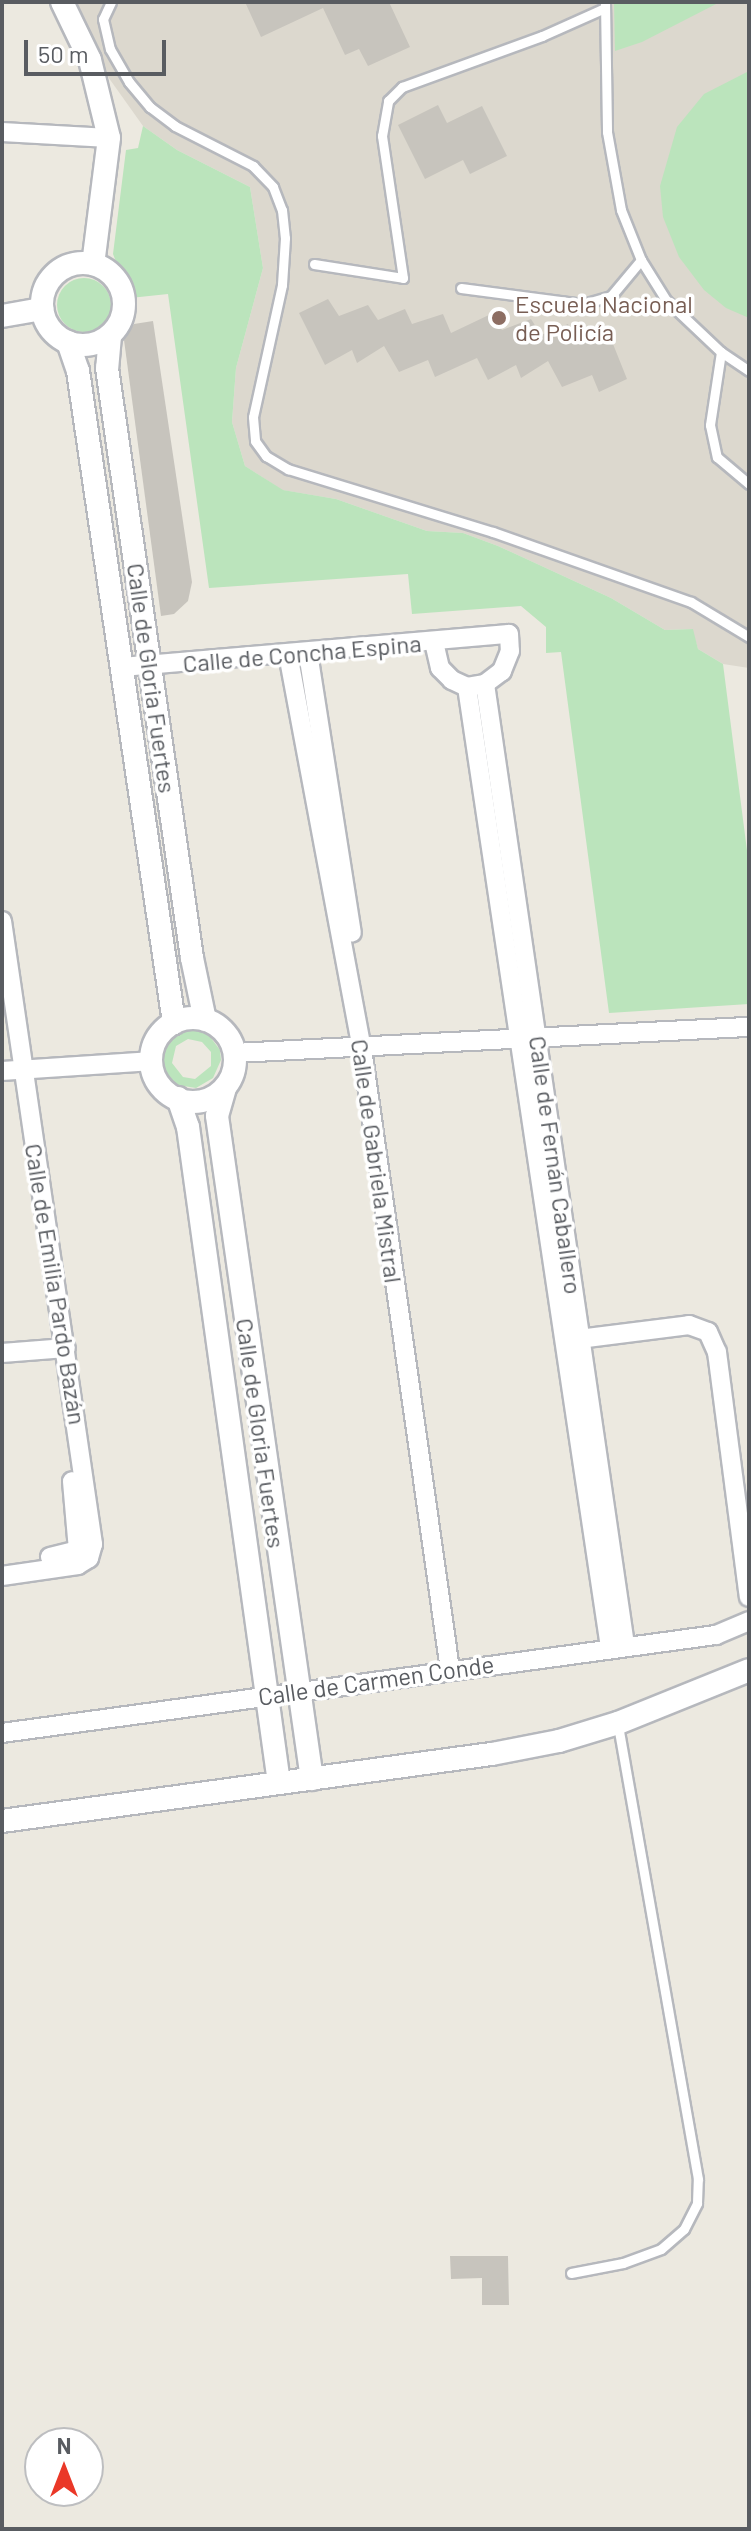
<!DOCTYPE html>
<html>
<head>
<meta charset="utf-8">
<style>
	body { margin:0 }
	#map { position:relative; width:751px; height:2531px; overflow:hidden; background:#ece9e0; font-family:Barlow,sans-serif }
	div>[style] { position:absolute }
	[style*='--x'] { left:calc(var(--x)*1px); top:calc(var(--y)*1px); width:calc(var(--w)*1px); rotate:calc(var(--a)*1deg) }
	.education>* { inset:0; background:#dcd8ce }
	.green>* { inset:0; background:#bbe4bc }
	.round { border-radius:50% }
	.building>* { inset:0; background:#c7c4bd }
	.roads { filter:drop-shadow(2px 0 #b6b8bd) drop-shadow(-2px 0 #b6b8bd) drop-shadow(0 2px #b6b8bd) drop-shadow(0 -2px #b6b8bd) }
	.service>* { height:9px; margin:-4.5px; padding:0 4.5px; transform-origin:4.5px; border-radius:4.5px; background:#fff }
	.minor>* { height:18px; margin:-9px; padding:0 9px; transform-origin:9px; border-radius:9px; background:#fff }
	.tertiary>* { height:22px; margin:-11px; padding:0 11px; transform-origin:11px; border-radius:11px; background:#fff }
	.tertiary>.ring { margin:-11px; padding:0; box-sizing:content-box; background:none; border:22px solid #fff; border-radius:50% }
	.dots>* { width:22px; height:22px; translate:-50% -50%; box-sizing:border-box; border:4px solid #fff; border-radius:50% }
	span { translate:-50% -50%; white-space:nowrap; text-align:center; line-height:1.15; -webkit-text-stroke:7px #fff; paint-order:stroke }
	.education-label { font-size:24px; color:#785e54 }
	.left { translate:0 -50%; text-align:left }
	.street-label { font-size:24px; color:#595c61 }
	.frame { position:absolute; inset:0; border:4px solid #595c61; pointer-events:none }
	.north { position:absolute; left:24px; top:2427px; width:80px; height:80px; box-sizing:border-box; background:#fff; border:2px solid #bdbec0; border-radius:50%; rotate:0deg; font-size:22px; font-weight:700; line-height:32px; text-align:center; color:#595c61 }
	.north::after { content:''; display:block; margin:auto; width:28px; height:36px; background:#ea3828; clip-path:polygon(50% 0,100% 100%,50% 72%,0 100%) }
	.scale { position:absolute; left:24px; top:40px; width:142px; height:36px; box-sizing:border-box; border:4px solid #595c61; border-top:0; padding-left:10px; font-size:24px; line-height:28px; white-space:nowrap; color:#595c61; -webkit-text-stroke:6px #fff; paint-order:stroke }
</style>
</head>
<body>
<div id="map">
	<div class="education">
		<i style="clip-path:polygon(71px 2px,749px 2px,749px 668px,723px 664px,698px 649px,692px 629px,665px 630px,611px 598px,498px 546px,463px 533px,427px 531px,336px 499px,282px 490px,245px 466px,232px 422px,236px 368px,263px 268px,250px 187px,177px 150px,143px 126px,101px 67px)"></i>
	</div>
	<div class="green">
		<i style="clip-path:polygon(614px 2px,720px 2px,642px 42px,615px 51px)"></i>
		<i style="clip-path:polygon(749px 71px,749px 318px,726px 308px,704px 290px,679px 257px,663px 217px,660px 186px,677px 127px,704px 94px)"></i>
		<i style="clip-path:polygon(143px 126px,177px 150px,250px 187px,263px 268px,236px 368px,232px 422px,245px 466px,283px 490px,336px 499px,427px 531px,463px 533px,498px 546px,611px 598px,665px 630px,693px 629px,698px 649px,723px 664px,749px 866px,749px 1004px,609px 1013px,561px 652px,546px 653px,546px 627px,521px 606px,412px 614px,408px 574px,209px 588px,168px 294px,130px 298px,113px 254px,126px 150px,138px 148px)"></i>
		<i class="round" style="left:57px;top:278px;width:54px;height:54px"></i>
		<i style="clip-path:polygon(evenodd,189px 1029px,208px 1034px,220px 1050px,221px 1060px,213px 1078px,196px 1088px,177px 1085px,164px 1071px,162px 1062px,165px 1044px,171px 1037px,189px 1029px,188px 1039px,202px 1042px,211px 1052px,211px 1066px,195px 1079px,183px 1077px,172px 1063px,176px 1046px,188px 1039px)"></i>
	</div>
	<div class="building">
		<i style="clip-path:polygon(245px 2px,389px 2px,410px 47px,368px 66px,359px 49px,345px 55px,323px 8px,261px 37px)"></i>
		<i style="clip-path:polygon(438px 105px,447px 123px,482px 106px,507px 156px,470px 174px,463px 160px,425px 179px,398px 125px)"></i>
		<i style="clip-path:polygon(328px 299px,339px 316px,368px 305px,378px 320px,405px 309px,412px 324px,443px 314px,451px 333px,491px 314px,502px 330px,531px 319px,541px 335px,568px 324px,575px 339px,607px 329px,627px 379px,599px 392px,592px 375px,562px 387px,548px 361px,521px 378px,516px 365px,488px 380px,477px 358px,435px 377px,428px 360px,399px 372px,384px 346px,357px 363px,352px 350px,325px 365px,299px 313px)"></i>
		<i style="clip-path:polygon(153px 321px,192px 582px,188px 601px,174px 614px,161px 616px,124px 340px,134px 324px)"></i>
		<i style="clip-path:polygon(450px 2256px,508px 2256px,509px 2305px,482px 2305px,482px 2278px,451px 2279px)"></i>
	</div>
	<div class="roads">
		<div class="service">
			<i style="--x:111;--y:2;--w:19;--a:115"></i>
			<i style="--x:103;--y:19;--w:31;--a:77"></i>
			<i style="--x:110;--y:49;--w:38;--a:60"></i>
			<i style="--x:129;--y:82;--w:33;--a:50"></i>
			<i style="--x:150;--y:107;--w:31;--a:37"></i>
			<i style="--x:175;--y:126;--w:88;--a:27.1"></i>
			<i style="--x:253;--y:166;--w:29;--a:46"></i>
			<i style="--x:273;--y:187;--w:25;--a:69"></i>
			<i style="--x:282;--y:210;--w:28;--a:84"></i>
			<i style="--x:285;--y:238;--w:47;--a:93.7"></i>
			<i style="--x:282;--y:285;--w:135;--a:102.4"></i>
			<i style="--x:253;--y:417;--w:24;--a:85"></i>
			<i style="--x:255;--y:441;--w:19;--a:54"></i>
			<i style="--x:266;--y:456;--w:26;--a:31"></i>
			<i style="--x:288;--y:469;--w:214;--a:17.1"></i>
			<i style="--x:493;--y:532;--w:210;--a:19.5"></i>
			<i style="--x:691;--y:602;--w:68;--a:31.1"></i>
			<i style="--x:605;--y:2;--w:130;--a:89.1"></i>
			<i style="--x:607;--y:132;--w:79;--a:79.8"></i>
			<i style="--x:621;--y:210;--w:54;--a:68.2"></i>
			<i style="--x:641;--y:260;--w:47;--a:58"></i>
			<i style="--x:666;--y:300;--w:76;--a:43.4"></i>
			<i style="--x:721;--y:352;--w:34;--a:34"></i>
			<i style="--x:314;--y:264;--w:90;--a:8.9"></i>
			<i style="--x:403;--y:278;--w:144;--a:-98.4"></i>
			<i style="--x:382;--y:136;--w:36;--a:-80"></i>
			<i style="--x:388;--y:101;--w:20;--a:-45"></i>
			<i style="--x:402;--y:87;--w:149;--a:-20"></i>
			<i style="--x:542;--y:36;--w:69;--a:-24"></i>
			<i style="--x:461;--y:288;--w:123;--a:7.5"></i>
			<i style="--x:583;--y:304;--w:29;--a:-16"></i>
			<i style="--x:611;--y:296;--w:47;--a:-50.2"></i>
			<i style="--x:721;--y:352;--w:74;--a:98.6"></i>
			<i style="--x:710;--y:425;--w:33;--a:78"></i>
			<i style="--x:717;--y:457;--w:42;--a:40.2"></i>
			<i style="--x:571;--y:2273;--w:53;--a:-10.9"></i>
			<i style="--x:623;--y:2263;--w:40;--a:-20.2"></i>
			<i style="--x:661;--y:2249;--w:30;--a:-41"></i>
			<i style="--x:684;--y:2229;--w:29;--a:-63"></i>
			<i style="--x:697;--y:2203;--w:24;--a:-88"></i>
			<i style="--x:698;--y:2179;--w:463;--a:-100"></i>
		</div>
		<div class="minor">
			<i style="--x:2;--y:132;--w:107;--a:3.2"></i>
			<i style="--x:308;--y:653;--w:283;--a:81.1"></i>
			<i style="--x:288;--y:654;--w:402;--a:79.4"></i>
			<i style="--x:362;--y:1049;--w:627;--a:81.93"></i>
			<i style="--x:122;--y:667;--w:388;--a:-4.9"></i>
			<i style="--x:509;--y:634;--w:17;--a:87"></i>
			<i style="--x:510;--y:651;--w:22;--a:112"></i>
			<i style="--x:502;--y:671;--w:21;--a:143"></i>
			<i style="--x:485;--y:684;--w:18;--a:171"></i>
			<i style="--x:467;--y:687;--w:17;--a:-155"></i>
			<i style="--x:452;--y:680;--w:17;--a:-135"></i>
			<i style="--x:440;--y:668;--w:27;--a:-103"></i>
			<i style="--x:485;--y:684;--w:971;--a:81.71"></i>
			<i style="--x:467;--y:687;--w:971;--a:81.53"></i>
			<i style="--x:2;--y:921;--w:630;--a:81.69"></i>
			<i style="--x:93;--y:1544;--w:15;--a:106"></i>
			<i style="--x:89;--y:1558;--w:13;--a:148"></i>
			<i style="--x:78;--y:1565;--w:77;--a:171.8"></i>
			<i style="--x:235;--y:1053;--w:513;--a:-2.91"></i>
			<i style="--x:2;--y:1071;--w:150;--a:-3.8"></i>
			<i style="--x:571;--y:1340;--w:119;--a:-7.2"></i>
			<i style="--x:689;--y:1325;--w:20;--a:20"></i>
			<i style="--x:708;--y:1332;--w:22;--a:66"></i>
			<i style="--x:717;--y:1352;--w:247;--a:82.6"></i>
			<i style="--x:2;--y:1353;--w:64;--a:-4.5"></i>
			<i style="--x:50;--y:1557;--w:29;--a:-14"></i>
			<i style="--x:78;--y:1550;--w:69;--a:-95"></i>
			<i style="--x:2;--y:1733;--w:721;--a:-7.82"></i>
			<i style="--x:716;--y:1635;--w:36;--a:-23"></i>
		</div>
		<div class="tertiary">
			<i style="--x:62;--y:2;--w:64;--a:64.2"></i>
			<i style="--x:90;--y:60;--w:80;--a:76.3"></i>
			<i style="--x:109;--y:138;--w:127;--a:97.2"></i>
			<i class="ring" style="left:42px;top:263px;width:60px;height:60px"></i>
			<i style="--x:2;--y:316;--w:41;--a:-9.9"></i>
			<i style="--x:110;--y:336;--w:32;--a:95"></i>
			<i style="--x:107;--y:368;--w:596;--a:81.8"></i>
			<i style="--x:192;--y:958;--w:63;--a:78.2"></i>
			<i style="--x:68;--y:342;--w:31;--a:71"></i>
			<i style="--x:78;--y:371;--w:659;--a:81.62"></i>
			<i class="ring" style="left:151px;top:1018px;width:62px;height:62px"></i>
			<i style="--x:225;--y:1088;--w:29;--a:106"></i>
			<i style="--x:217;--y:1116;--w:670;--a:81.85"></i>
			<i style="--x:178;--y:1098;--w:31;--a:71"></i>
			<i style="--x:188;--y:1127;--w:662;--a:82.1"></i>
			<i style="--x:2;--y:1821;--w:495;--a:-7.8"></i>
			<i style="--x:492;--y:1754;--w:68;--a:-11"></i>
			<i style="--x:559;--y:1741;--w:62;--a:-17"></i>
			<i style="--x:618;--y:1723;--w:141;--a:-22"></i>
		</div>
	</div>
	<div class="dots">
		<i style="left:499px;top:318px;background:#8d6e63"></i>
	</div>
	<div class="education-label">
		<span class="left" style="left:515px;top:318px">Escuela Nacional<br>de Policía</span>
	</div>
	<div class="street-label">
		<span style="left:302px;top:653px;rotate:-5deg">Calle de Concha Espina</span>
		<span style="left:152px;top:678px;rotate:82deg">Calle de Gloria Fuertes</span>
		<span style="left:377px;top:1161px;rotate:82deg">Calle de Gabriela Mistral</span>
		<span style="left:556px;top:1165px;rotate:82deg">Calle de Fernán Caballero</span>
		<span style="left:56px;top:1284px;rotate:81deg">Calle de Emilia Pardo Bazán</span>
		<span style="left:261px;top:1433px;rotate:82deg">Calle de Gloria Fuertes</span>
		<span style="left:376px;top:1680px;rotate:-8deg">Calle de Carmen Conde</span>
	</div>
	<div class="frame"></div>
	<div class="north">N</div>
	<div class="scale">50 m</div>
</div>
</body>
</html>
